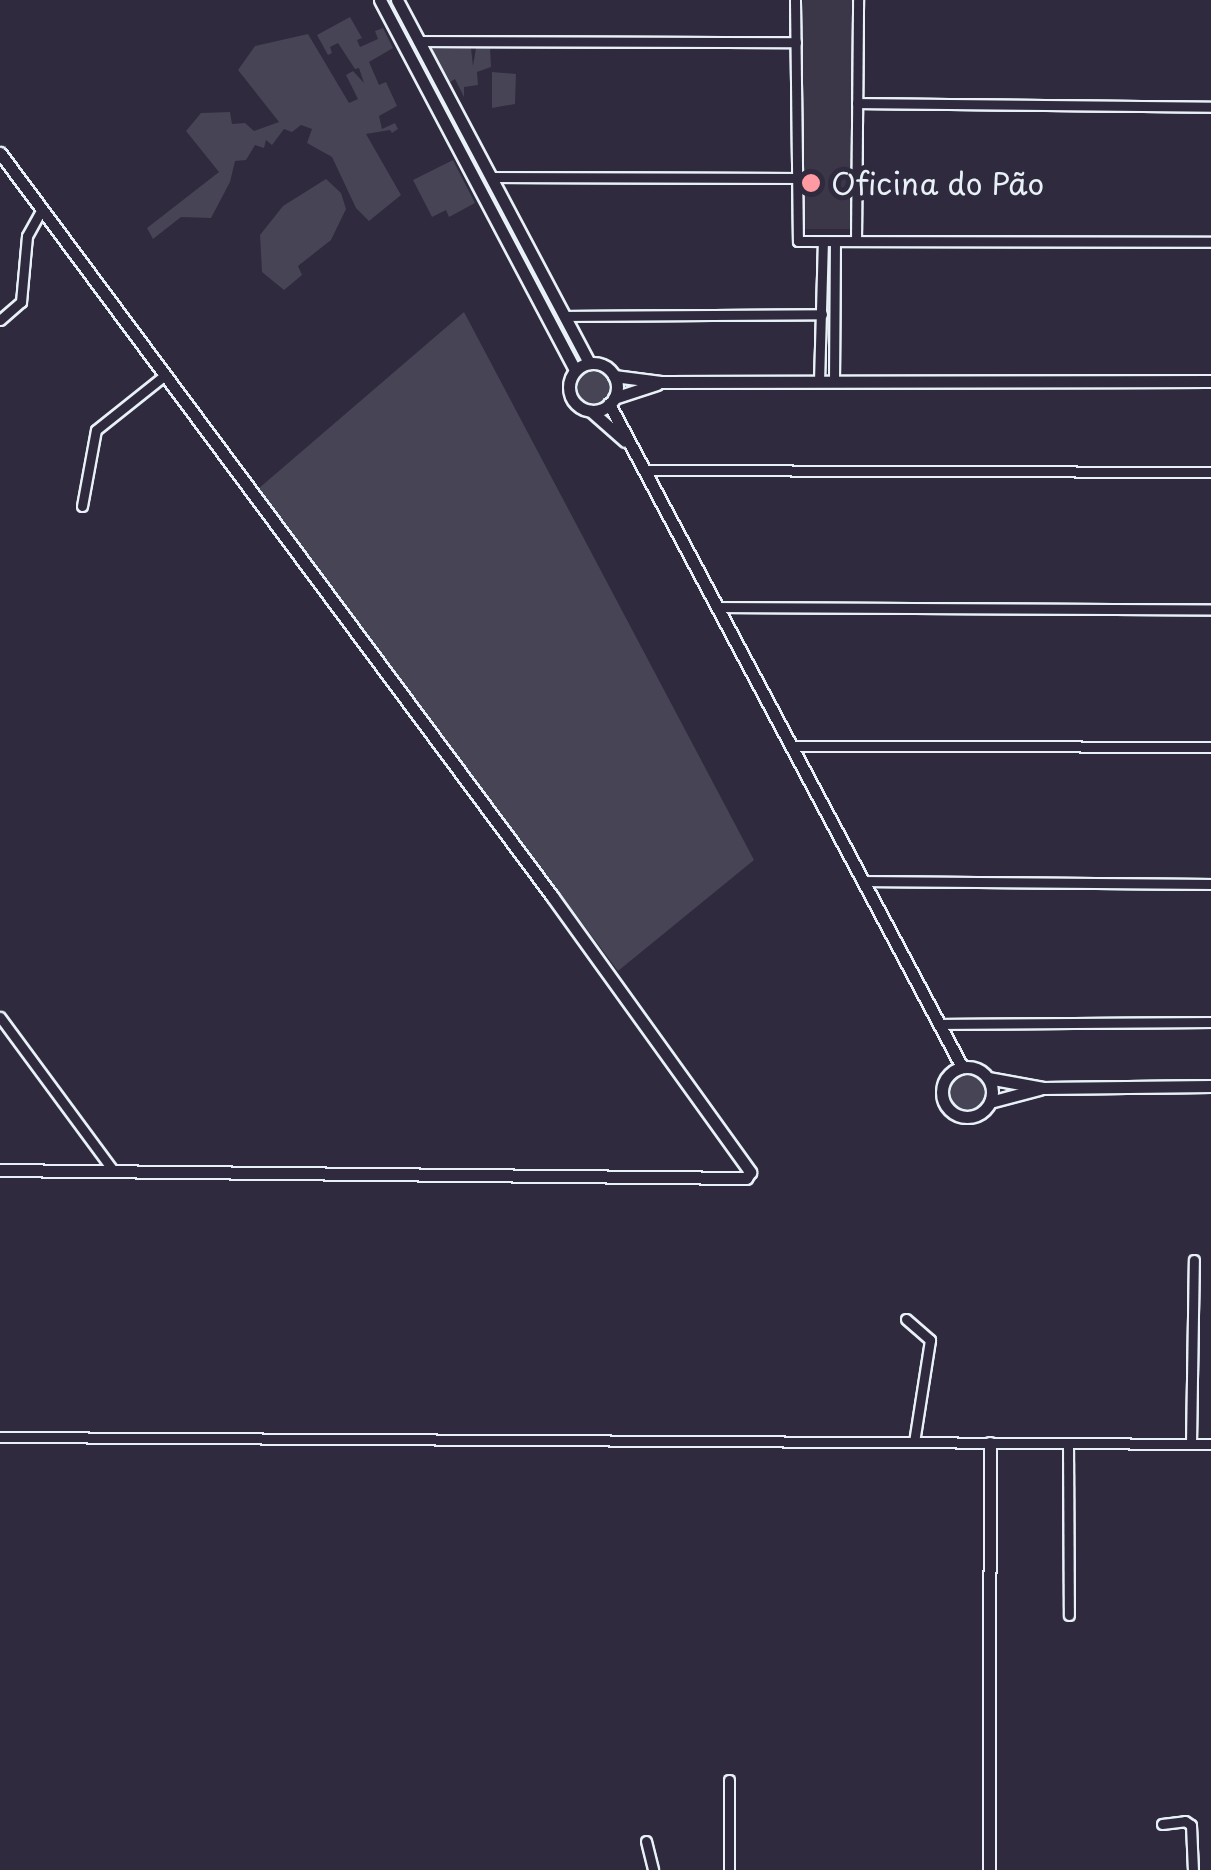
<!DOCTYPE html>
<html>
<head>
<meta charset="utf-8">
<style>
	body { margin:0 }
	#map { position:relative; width:1211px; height:1870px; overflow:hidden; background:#2f2a3d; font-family:"Playpen Sans",sans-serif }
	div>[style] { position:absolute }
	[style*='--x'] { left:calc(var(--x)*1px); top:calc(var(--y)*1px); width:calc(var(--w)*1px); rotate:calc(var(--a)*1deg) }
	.built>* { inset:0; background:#3b3749; transform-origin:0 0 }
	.green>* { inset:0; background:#464455; transform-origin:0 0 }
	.round { border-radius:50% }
	.roads { filter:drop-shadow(2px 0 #e8f1f8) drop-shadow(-2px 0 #e8f1f8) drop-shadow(0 2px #e8f1f8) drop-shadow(0 -2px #e8f1f8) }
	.street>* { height:9px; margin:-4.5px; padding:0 4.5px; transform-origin:4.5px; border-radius:4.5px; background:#2f2a3d }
	.secondary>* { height:11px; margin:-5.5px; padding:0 5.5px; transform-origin:5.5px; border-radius:5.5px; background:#2f2a3d }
	.secondary>.ring { margin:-5.5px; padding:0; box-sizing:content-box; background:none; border:11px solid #2f2a3d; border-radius:50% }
	.dots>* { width:28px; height:28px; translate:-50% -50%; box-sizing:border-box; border:5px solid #2f2a3d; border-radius:50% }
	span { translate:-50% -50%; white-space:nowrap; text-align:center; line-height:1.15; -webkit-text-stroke:10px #2f2a3d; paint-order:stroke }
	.poi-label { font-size:30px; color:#e8f1f8 }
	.left { translate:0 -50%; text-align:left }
</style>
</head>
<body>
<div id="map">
	<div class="built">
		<i style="left:803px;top:0;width:49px;height:229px"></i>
	</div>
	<div class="green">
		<i style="clip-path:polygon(350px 17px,362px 38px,357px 40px,360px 47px,378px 39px,375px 31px,383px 28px,393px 48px,369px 62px,379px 85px,386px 82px,397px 106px,379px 116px,382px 129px,395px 123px,398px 129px,392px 133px,390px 130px,366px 134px,401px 195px,369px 221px,356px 208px,332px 157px,307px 143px,312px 129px,301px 125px,292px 132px,284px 129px,272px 145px,266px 140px,264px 148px,255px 145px,246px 160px,235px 161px,230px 182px,211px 218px,181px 217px,153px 239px,147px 228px,219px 172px,186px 131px,201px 113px,230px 112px,232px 124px,245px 123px,254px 131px,279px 122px,238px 70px,255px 46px,308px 34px,349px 103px,358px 99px,346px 75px,353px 71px,364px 83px,359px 68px,355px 69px,338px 43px,330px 47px,332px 53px,328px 55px,317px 35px)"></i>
		<i style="clip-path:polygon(431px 47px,471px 48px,473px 66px,476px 48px,490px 47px,491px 67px,477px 72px,478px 85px,464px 87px,464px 97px,455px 79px,449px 83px)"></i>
		<i style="left:422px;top:59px;width:143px;height:5px;rotate:62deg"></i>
		<i style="clip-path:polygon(492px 72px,516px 74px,515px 104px,492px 108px)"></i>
		<i style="clip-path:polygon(453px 160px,475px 203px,449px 217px,446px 210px,432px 217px,413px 180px)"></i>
		<i style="clip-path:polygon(326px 179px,341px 193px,346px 209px,331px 240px,298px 266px,302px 275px,284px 290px,262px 272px,260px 235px,283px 206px)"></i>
		<i style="clip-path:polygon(493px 195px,581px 360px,576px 362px,489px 197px)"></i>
		<i style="clip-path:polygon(464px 312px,754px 860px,618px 971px,258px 489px)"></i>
		<i class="round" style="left:574px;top:368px;width:38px;height:38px"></i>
		<i class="round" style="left:947px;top:1072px;width:40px;height:40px"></i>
	</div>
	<div class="roads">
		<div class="street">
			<i style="--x:795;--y:0;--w:241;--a:89.3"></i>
			<i style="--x:798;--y:241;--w:413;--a:0.1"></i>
			<i style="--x:418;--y:41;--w:378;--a:0.2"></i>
			<i style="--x:857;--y:103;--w:354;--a:0.6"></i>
			<i style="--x:491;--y:177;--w:306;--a:0.2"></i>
			<i style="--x:856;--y:241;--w:241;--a:-89.5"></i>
			<i style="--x:564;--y:316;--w:258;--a:-0.4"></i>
			<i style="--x:0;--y:320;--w:28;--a:-41"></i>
			<i style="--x:21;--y:302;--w:66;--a:-84.8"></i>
			<i style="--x:27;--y:236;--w:31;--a:-61"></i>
			<i style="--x:819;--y:382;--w:140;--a:-88.4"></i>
			<i style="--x:834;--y:382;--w:140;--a:-89.6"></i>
			<i style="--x:645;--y:470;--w:566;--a:0.2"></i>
			<i style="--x:82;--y:506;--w:77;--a:-79.6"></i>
			<i style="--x:96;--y:430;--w:87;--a:-38.5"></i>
			<i style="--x:717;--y:607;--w:494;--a:0.3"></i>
			<i style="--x:792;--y:746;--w:419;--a:0.1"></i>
			<i style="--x:863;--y:881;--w:348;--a:0.5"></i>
			<i style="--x:0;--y:1017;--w:190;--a:53.6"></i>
			<i style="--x:938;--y:1024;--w:273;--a:-0.4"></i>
			<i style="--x:906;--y:1319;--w:32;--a:41"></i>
			<i style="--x:930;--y:1340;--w:103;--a:98.9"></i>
			<i style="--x:0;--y:1437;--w:1211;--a:0.33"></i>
			<i style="--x:1068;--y:1443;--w:172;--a:89.7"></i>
			<i style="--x:1191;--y:1443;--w:183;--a:-89.1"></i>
			<i style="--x:729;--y:1780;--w:90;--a:90"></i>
			<i style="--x:1162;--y:1824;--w:23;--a:-7"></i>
			<i style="--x:1185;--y:1821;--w:7;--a:34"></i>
			<i style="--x:1191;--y:1825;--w:45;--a:87.5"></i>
			<i style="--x:646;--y:1841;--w:30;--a:76"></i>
		</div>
		<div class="secondary">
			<i style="--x:380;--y:0;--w:418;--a:62.2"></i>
			<i style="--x:397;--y:0;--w:411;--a:62.1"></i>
			<i style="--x:0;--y:153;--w:926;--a:53.39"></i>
			<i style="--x:552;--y:896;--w:340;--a:54.3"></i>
			<i style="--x:750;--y:1172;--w:7;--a:124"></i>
			<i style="--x:746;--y:1178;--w:746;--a:-179.39"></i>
			<i class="ring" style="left:569px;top:363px;width:37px;height:37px"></i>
			<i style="--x:614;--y:376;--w:47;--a:7.3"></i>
			<i style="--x:661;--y:382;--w:550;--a:-0.1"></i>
			<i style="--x:614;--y:398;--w:45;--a:-18"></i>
			<i style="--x:609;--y:404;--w:751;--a:61.97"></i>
			<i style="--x:591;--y:411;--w:45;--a:41.4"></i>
			<i class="ring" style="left:942px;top:1067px;width:39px;height:39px"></i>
			<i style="--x:988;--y:1078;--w:56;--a:10.3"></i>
			<i style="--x:1043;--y:1088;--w:168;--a:-0.7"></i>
			<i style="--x:990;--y:1102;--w:51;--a:-14.9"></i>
			<i style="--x:989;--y:1870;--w:427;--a:-89.9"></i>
		</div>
	</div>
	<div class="dots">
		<i style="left:811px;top:183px;background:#ff9aa2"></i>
	</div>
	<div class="poi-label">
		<span class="left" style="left:831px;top:183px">Oficina do Pão</span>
	</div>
</div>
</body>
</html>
